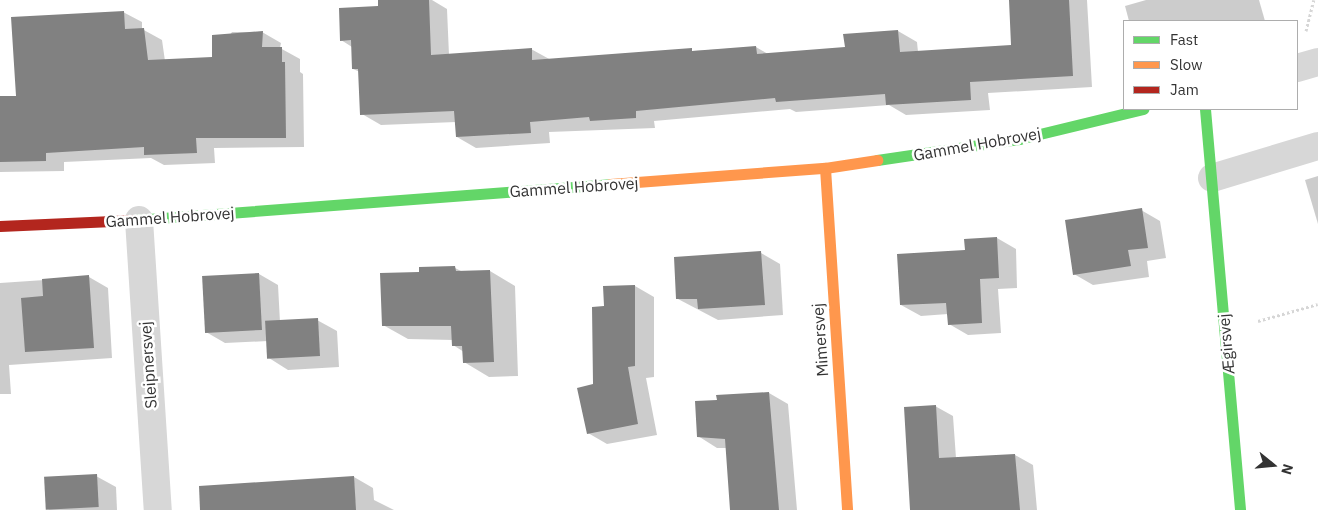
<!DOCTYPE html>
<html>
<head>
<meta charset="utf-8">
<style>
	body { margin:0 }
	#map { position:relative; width:1318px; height:510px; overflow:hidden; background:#fff; font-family:"IBM Plex Sans",sans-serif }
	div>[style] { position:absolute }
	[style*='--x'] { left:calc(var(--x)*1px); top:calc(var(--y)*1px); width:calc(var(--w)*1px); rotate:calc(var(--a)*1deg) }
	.shadow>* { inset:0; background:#0003 }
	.building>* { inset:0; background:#818181; transform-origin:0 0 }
	.path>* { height:3px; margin-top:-1.5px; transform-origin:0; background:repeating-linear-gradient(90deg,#d6d6d6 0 2.5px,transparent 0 5px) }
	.street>* { height:28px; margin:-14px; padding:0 14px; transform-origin:14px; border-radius:14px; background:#d7d7d7 }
	.fast>* { height:11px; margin:-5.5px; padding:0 5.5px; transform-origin:5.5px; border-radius:5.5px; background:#63d668 }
	.slow>* { height:11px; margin:-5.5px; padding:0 5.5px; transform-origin:5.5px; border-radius:5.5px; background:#ff974d }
	.jam>* { height:11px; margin:-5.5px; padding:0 5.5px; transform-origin:5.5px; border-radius:5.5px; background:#b3261e }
	span { translate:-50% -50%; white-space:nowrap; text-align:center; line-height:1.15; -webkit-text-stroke:5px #fff; paint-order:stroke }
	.street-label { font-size:16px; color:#333 }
	.legend { position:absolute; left:1123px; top:20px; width:175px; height:90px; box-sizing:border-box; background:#fff; border:1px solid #adadad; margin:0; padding:6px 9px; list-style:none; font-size:15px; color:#333 }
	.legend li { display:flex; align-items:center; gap:10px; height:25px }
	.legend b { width:25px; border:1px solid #adadad }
	.north { position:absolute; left:1248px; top:440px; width:50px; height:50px; -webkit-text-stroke:4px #fff; paint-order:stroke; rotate:107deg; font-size:14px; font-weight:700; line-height:20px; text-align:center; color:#333 }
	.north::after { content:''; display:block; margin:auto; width:18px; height:22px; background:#333; clip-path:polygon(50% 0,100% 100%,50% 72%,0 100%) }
</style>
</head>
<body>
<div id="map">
	<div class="shadow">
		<i style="clip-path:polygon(379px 0,432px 0,447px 9px,449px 55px,531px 49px,551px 60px,756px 47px,768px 54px,846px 48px,898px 31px,917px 42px,918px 52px,1013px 46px,1010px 0,1087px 0,1092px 87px,988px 93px,990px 110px,906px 115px,889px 105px,796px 112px,790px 109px,654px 121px,655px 128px,549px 132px,550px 143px,476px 148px,457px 137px,456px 122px,381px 125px,362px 114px,360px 72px,353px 69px,352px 47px,341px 40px,379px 8px)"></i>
		<i style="clip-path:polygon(1146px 0,1259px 0,1265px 21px,1129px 21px,1125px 6px)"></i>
		<i style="clip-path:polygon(123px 12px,142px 22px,142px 29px,162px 40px,165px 61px,213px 58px,232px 32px,262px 32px,281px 43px,280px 48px,300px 59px,300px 72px,303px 74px,304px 147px,214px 148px,215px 163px,164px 165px,151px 158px,64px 162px,64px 171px,0 172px,0 97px,17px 97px)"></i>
		<i style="clip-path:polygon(1318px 176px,1318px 224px,1305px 180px)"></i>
		<i style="clip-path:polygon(1141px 210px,1160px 221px,1166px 258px,1147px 261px,1149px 277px,1093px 285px,1074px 274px)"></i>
		<i style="clip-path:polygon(997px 238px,1016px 249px,1017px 288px,998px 289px,1001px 333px,968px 335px,949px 324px,948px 314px,921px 316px,901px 305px,966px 252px)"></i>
		<i style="clip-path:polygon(761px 253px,780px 264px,783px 315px,718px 320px,678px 299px)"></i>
		<i style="clip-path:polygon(455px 268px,463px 272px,490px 271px,515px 286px,518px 376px,489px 377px,464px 362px,464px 352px,453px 345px,453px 340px,408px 339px,383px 325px,420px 274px)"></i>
		<i style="clip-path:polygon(259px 274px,278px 285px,280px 322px,317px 320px,337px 331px,339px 367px,288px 370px,269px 358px,268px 341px,225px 343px,206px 332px)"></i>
		<i style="clip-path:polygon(89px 277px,108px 288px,112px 358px,9px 365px,11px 394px,0 394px,0 283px)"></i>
		<i style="clip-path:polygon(635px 286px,654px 297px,654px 377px,646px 378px,657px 435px,607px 444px,588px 433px,605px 307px)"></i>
		<i style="clip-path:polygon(769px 393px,788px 404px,797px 510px,731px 510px,727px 448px,717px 448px,698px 436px,718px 401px)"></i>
		<i style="clip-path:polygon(935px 406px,953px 416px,956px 458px,1015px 455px,1033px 465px,1037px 510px,911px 510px)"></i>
		<i style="clip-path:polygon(96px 476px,116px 487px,117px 510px,48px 510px)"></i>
		<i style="clip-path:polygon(354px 477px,373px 488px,374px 500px,394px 510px,224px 510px)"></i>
	</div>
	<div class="building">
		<i style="clip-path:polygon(378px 0,429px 0,431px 55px,532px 48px,532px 60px,692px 48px,692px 51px,756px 46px,757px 54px,845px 47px,843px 34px,898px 30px,900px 52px,1011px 45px,1009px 0,1069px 0,1073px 76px,970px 82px,971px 100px,886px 105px,885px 94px,776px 102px,775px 98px,636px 111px,636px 118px,590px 121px,589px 117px,530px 122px,531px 133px,456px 137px,454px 111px,360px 115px,358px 69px,352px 69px,351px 40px,340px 41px,339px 8px,378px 6px)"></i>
		<i style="clip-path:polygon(124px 11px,125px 29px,144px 28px,148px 60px,212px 57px,212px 35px,263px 31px,262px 47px,282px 47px,282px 62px,285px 62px,286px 138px,196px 138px,197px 153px,144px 155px,144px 147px,46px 153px,46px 161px,0 162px,0 96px,16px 96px,11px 17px)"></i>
		<i style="clip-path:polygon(1142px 208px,1148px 248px,1128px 250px,1131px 266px,1073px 275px,1065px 220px)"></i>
		<i style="clip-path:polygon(997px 237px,999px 278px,980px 279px,982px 323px,948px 325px,946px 303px,900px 305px,897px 254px,965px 250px,964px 239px)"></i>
		<i style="clip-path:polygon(761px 251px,765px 305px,698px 309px,697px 299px,676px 299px,674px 257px)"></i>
		<i style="clip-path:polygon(455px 266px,456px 271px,490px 270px,494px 362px,463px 363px,462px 346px,452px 346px,451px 326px,382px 326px,380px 273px,419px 272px,419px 267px)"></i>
		<i style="left:259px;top:273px;width:57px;height:57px;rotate:87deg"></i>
		<i style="clip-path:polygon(89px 275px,94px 348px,25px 352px,21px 298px,43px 296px,42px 279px)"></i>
		<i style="clip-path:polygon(635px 285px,635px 366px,628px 367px,638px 424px,587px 434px,577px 388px,593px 384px,592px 307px,604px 306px,603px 286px)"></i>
		<i style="left:318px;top:318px;width:38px;height:53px;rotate:87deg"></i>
		<i style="clip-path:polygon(769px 392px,779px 510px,730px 510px,725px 439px,697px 437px,695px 401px,717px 400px,716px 395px)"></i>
		<i style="clip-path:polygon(936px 405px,939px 458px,1015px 454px,1020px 510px,910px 510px,904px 407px)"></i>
		<i style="left:97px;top:474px;width:33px;height:53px;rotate:87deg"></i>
		<i style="clip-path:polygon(354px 476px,356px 510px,200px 510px,199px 486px)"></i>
	</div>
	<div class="path">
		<i style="--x:1306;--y:31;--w:32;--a:-76"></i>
		<i style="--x:1258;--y:321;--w:62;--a:-15.8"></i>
	</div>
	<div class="street">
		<i style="--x:1297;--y:68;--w:22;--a:-16"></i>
		<i style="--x:1212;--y:178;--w:111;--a:-16.8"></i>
		<i style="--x:139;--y:220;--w:291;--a:86.3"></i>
	</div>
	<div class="fast">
		<i style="--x:1205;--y:109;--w:403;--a:85"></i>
		<i style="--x:877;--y:160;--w:144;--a:-8.4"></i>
		<i style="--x:1019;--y:139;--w:128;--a:-13.6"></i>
		<i style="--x:135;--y:220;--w:476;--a:-4.3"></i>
	</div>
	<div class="slow">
		<i style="--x:825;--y:168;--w:343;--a:86.3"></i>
		<i style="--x:610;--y:184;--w:216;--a:-4.3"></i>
		<i style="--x:825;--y:168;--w:53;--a:-8.7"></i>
	</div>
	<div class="jam">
		<i style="--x:0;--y:226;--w:135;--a:-2.5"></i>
	</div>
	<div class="street-label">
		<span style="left:977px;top:144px;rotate:-10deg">Gammel Hobrovej</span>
		<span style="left:574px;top:187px;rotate:-4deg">Gammel Hobrovej</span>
		<span style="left:170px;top:217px;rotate:-4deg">Gammel Hobrovej</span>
		<span style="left:820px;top:340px;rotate:-94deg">Mimersvej</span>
		<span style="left:1226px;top:344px;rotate:-95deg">Ægirsvej</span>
		<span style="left:148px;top:365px;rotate:-94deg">Sleipnersvej</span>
	</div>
	<ul class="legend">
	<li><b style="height:6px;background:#63d668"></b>Fast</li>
	<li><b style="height:6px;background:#ff974d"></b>Slow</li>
	<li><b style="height:6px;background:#b3261e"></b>Jam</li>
	</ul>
	<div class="north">N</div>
</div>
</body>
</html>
